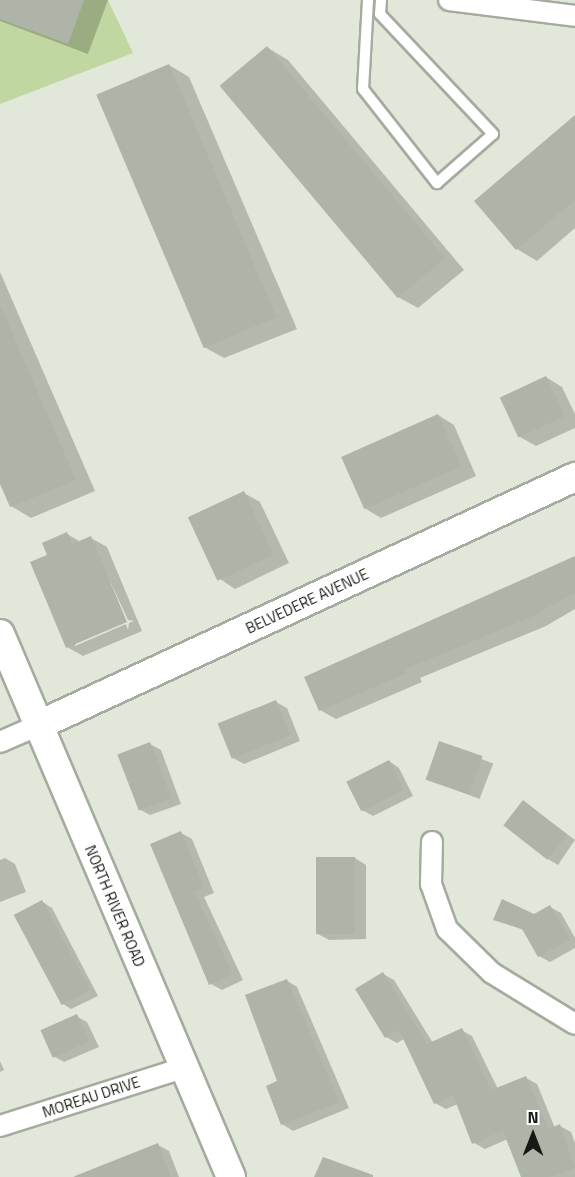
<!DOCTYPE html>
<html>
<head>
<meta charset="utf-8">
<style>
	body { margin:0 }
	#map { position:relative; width:575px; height:1177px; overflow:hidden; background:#e1e8d9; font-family:"Titillium Web",sans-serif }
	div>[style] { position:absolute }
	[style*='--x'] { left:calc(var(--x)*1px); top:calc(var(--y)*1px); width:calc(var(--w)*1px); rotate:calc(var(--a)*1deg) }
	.green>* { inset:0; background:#c1d7a2 }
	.shadow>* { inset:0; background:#0003; transform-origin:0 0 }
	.building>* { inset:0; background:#aeb4a7; transform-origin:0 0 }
	.roads { filter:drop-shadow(2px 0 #a5ab9e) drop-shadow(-2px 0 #a5ab9e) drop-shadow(0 2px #a5ab9e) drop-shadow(0 -2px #a5ab9e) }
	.service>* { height:10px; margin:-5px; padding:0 5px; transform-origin:5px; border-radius:5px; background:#fff }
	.minor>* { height:20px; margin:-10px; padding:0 10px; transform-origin:10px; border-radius:10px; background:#fff }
	.secondary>* { height:28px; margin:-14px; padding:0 14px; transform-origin:14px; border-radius:14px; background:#fff }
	span { translate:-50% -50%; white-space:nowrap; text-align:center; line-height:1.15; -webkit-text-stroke:5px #fff; paint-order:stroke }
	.street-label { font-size:15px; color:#161813 }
	.north { position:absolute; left:503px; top:1105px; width:60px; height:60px; -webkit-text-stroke:4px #fff; paint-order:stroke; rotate:0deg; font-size:16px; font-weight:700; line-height:24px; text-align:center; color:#161813 }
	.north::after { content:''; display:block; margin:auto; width:21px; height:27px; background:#161813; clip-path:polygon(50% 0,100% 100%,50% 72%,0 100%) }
</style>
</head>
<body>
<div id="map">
	<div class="green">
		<i style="clip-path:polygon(84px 0,108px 0,133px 53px,0 104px,0 19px)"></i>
	</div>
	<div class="shadow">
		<i style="clip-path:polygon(0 0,108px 0,88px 54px,0 21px)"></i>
		<i style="clip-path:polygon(268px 48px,288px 60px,464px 270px,418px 308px,398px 297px)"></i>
		<i style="clip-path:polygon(169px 65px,189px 77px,297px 329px,224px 358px,204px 347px)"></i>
		<i style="clip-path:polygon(575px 117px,575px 228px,537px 261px,517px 249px)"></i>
		<i style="clip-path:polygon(0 272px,95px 491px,31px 518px,11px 506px,0 480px)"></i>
		<i style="clip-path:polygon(546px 377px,562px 387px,575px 414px,575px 428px,536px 446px,520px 437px)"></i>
		<i style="clip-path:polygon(438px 415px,454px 425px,476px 476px,381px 518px,366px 509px)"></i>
		<i style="clip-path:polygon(244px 493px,260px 502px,289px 563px,235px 589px,220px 579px)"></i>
		<i style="clip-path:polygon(evenodd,67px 534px,81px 542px,91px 538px,107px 547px,142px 631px,83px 656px,67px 647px,49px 555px,67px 534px,95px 549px,128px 620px,134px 621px,129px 623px,128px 630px,126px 624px,75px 646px,95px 549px)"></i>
		<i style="clip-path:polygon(575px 557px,575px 609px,546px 626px,420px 678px,422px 682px,336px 719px,320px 710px)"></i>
		<i style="clip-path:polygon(276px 702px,287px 708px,300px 741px,244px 764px,233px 758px)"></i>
		<i style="left:440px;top:743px;width:57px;height:38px;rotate:21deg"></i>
		<i style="clip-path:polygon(150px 744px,161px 750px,181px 804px,150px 815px,139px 809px)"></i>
		<i style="clip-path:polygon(389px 761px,399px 768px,413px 796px,373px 816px,362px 810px)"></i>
		<i style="clip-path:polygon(524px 802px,575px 840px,558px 865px,548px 859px)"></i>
		<i style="clip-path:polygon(181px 833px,192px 839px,214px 893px,204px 897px,243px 980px,222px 990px,211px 984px)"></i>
		<i style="clip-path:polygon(5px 858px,15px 864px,26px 892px,0 902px,0 860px)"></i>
		<i style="clip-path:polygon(355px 858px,366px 865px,366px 939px,329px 940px,318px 934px,318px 859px)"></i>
		<i style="clip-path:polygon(41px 901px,52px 908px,98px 996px,71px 1009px,60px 1002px)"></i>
		<i style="clip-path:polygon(550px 907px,561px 913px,575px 938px,575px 948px,550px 962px,539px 956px,526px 931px,495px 919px,534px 916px)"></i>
		<i style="clip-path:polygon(383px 974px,394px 980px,433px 1043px,461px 1030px,472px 1036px,498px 1089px,526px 1078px,537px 1084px,555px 1128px,560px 1126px,571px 1132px,575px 1143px,575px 1177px,523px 1177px,508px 1139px,485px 1149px,474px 1143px,458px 1104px,446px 1109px,435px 1103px,404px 1039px,397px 1043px,386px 1037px)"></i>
		<i style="clip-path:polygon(286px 980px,297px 987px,349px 1108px,293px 1131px,282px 1124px)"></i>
		<i style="clip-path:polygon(76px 1016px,87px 1022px,99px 1047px,64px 1062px,53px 1056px)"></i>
		<i style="clip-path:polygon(0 1061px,4px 1070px,0 1072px)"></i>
		<i style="clip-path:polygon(158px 1145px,169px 1151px,179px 1177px,73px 1177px)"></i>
	</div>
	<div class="building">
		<i style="clip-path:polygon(0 0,84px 0,68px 44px,0 19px)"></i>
		<i style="left:267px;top:46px;width:277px;height:62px;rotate:50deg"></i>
		<i style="left:169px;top:64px;width:275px;height:79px;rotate:67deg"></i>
		<i style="clip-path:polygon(575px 115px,575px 200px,516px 250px,474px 201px)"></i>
		<i style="clip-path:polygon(0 305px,76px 480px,10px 507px,0 484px)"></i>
		<i style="left:546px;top:376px;width:44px;height:51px;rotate:65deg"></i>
		<i style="left:438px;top:414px;width:57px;height:106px;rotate:66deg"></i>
		<i style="left:244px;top:491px;width:70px;height:62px;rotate:65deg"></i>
		<i style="clip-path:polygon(67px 532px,72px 544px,91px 536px,127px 622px,66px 648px,30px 562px,47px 555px,42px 543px)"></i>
		<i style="clip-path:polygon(575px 556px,575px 593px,531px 617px,405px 669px,407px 673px,319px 711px,304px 677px)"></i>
		<i style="left:276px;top:700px;width:38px;height:63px;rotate:68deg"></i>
		<i style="left:439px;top:741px;width:46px;height:41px;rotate:19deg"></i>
		<i style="left:150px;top:742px;width:60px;height:35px;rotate:69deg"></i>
		<i style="left:389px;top:760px;width:33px;height:48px;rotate:63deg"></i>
		<i style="left:523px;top:800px;width:56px;height:32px;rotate:38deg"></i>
		<i style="clip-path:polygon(181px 831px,204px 887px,194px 891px,233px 974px,209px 985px,150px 844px)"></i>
		<i style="left:316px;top:857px;width:39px;height:77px"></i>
		<i style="clip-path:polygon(502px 899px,534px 914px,550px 905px,570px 940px,538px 957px,522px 929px,493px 920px)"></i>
		<i style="left:42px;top:900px;width:102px;height:32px;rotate:62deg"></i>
		<i style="clip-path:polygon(383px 972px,427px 1044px,462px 1028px,491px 1090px,526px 1076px,548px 1129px,560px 1124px,575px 1168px,550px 1177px,521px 1177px,503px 1131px,472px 1144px,453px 1095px,434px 1104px,399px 1030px,385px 1038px,355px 989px)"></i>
		<i style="clip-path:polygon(287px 979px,339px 1102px,281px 1125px,266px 1086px,277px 1081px,245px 995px)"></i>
		<i style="left:77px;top:1014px;width:30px;height:40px;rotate:66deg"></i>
		<i style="clip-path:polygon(158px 1143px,171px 1177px,75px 1177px,75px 1176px)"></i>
		<i style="clip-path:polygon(323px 1157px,373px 1175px,373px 1177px,314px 1177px)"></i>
	</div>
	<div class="roads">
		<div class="service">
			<i style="--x:368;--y:0;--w:89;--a:93.2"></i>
			<i style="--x:363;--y:89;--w:120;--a:51.8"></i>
			<i style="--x:437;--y:183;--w:74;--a:-41.2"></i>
			<i style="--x:493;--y:134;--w:165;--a:-133.3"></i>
			<i style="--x:380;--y:14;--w:14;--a:-86"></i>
		</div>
		<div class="minor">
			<i style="--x:449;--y:0;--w:127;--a:7.2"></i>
			<i style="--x:0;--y:742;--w:43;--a:-23.6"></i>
			<i style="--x:432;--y:842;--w:42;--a:91.4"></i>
			<i style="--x:431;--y:884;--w:48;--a:70.4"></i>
			<i style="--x:447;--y:929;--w:63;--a:44.4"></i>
			<i style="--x:492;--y:973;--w:97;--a:31.6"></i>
			<i style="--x:0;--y:1126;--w:192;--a:-17.6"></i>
		</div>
		<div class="secondary">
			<i style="--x:0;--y:634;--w:590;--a:66.95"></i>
			<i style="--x:39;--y:725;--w:591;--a:-24.83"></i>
		</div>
	</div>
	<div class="street-label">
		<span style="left:307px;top:601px;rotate:-25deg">BELVEDERE AVENUE</span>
		<span style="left:115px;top:906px;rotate:67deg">NORTH RIVER ROAD</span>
		<span style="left:91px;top:1097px;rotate:-18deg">MOREAU DRIVE</span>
	</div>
	<div class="north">N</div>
</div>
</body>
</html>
